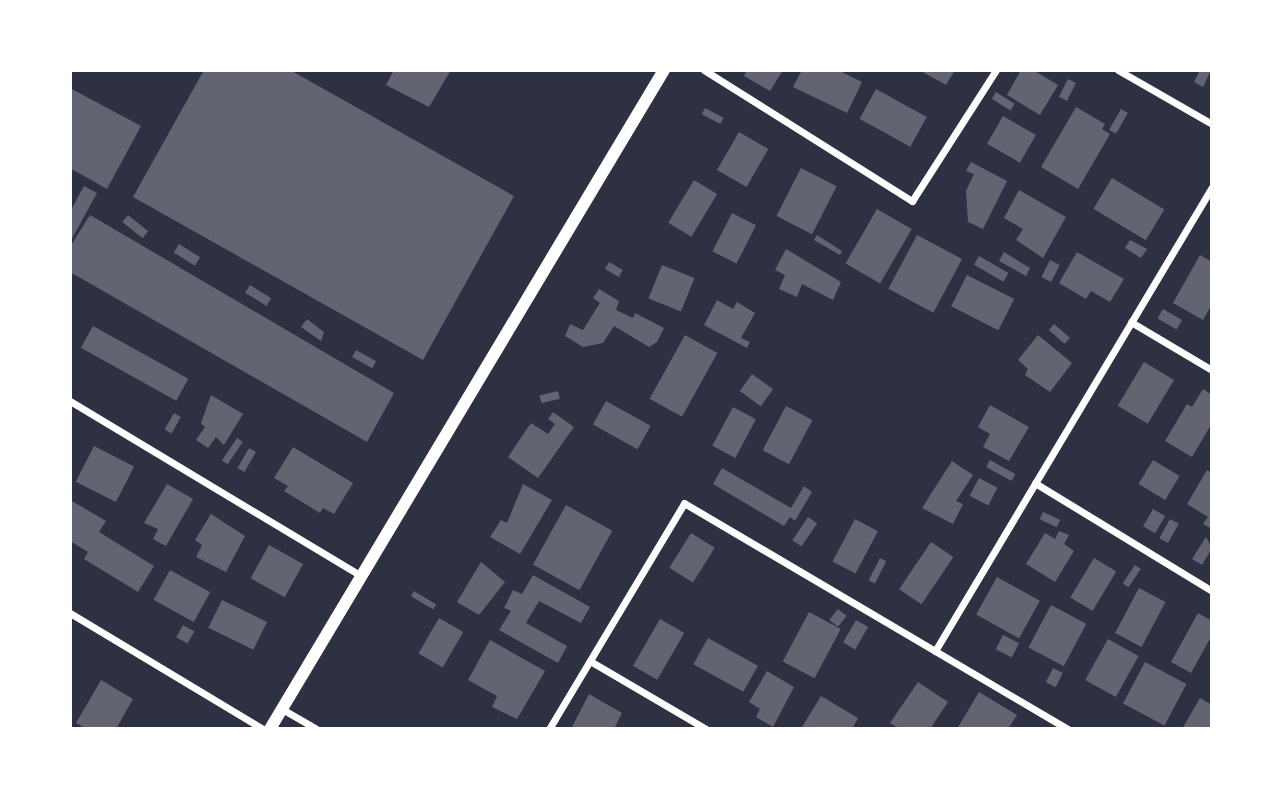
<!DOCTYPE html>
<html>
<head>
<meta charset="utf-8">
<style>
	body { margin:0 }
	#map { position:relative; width:1282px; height:799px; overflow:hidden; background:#2d3142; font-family:"Fira Sans Condensed",sans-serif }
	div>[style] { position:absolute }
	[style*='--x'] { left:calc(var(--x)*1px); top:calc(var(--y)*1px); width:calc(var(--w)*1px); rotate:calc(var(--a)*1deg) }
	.building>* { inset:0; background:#626471; transform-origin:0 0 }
	.minor>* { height:7px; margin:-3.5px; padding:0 3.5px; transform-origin:3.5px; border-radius:3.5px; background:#fff }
	.tertiary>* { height:12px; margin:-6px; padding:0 6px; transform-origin:6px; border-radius:6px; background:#fff }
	span { translate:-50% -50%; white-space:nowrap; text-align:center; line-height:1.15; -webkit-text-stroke:6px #fff; paint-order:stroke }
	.frame { position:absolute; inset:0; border:72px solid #fff; pointer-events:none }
</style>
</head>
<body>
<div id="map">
	<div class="building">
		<i style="clip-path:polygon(204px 70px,290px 70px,514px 196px,423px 360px,133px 197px)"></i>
		<i style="clip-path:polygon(394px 70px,451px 70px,429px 107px,386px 85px)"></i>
		<i style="clip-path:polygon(747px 70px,783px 70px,770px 91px,744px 76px)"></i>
		<i style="clip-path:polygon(802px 70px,838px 70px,862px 82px,847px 113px,793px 87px)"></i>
		<i style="clip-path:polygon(919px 70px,955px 70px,946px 85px)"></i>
		<i style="clip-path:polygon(1021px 70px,1033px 70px,1058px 85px,1040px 115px,1007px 95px)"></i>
		<i style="clip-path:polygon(1200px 70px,1211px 70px,1203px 87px,1194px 82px)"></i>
		<i style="left:1068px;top:79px;width:9px;height:20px;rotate:27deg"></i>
		<i style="clip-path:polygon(70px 88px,141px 126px,107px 189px,70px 168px)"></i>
		<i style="left:876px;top:89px;width:58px;height:34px;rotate:29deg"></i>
		<i style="left:996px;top:92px;width:22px;height:8px;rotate:32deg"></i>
		<i style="clip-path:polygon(1076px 107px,1105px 124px,1102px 129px,1110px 134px,1078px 189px,1041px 167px)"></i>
		<i style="left:705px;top:108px;width:21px;height:7px;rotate:28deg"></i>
		<i style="left:1121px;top:109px;width:8px;height:24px;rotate:30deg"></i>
		<i style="left:1003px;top:116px;width:38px;height:32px;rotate:30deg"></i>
		<i style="left:739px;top:132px;width:34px;height:44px;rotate:30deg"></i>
		<i style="clip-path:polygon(971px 162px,1007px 181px,983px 229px,968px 222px,966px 191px,974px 174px,966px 171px)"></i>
		<i style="left:801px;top:168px;width:40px;height:54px;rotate:27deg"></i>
		<i style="left:1112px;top:178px;width:61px;height:36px;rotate:31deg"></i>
		<i style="left:694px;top:180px;width:27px;height:50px;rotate:31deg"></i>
		<i style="clip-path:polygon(84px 186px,97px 193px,70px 242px,70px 212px)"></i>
		<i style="clip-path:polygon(1019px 190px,1066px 217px,1043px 258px,1016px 240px,1023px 229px,1004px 218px)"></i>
		<i style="left:877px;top:209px;width:40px;height:63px;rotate:30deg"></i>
		<i style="left:732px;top:213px;width:27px;height:43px;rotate:27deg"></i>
		<i style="clip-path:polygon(90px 215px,394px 393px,367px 442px,70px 272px,70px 247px)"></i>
		<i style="left:128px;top:215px;width:26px;height:9px;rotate:39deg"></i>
		<i style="clip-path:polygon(817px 235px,842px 251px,840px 255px,814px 240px)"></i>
		<i style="left:917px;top:235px;width:51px;height:61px;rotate:28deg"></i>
		<i style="clip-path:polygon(1130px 240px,1147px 249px,1141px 258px,1125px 248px)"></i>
		<i style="left:179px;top:244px;width:25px;height:10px;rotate:32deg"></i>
		<i style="clip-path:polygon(786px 249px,841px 282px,833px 300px,802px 284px,797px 297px,779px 289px,785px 275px,775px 270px)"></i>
		<i style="clip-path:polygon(1004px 252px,1030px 268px,1026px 276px,999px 261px)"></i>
		<i style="clip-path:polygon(1077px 252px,1124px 279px,1110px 302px,1091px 291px,1086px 299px,1059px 283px)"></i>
		<i style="clip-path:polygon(1200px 255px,1212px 262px,1212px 304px,1203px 320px,1173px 303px)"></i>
		<i style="left:979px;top:256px;width:34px;height:10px;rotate:30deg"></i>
		<i style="left:1050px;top:260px;width:11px;height:19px;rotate:27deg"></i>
		<i style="left:609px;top:262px;width:16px;height:8px;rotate:30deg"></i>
		<i style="left:662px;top:265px;width:35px;height:36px;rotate:22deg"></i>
		<i style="left:967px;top:275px;width:53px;height:35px;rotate:27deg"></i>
		<i style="left:250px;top:285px;width:25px;height:9px;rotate:32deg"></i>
		<i style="clip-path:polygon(599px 289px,619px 301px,616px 310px,633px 318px,635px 313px,664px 328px,657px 342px,649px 347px,614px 326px,603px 343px,583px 347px,565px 336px,570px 324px,583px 330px,600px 303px,593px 298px)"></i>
		<i style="clip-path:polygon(717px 300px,733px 309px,737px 302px,755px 313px,741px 338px,750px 342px,747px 348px,704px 325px)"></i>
		<i style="left:1163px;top:309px;width:22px;height:11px;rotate:30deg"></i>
		<i style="clip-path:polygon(307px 319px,324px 332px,321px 341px,301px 327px)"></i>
		<i style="left:1054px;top:324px;width:21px;height:8px;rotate:41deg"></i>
		<i style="left:93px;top:326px;width:109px;height:25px;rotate:29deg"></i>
		<i style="left:685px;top:335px;width:37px;height:73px;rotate:29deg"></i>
		<i style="clip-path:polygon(1038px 335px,1072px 363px,1050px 392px,1025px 375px,1028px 369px,1018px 360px)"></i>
		<i style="left:356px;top:350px;width:23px;height:8px;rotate:29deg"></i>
		<i style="left:1144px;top:362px;width:35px;height:51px;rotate:31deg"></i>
		<i style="left:752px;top:374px;width:26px;height:21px;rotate:36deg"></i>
		<i style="clip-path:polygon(1203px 389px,1212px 395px,1212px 423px,1192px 457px,1165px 441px,1187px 404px,1192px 407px)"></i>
		<i style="left:558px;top:391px;width:8px;height:19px;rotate:76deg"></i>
		<i style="clip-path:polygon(211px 395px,243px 414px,224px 445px,216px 437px,208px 448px,196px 440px,205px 427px,201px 423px)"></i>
		<i style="left:606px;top:401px;width:51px;height:27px;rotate:29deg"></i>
		<i style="clip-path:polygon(990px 405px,1029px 427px,1009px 461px,983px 447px,990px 434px,978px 427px)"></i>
		<i style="left:786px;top:406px;width:30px;height:50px;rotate:28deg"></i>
		<i style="left:733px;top:407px;width:26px;height:44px;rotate:28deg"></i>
		<i style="clip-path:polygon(553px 412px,574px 427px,538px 478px,508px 457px,531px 423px,548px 434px,555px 424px,548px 419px)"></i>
		<i style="left:174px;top:413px;width:8px;height:19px;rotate:30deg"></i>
		<i style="left:237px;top:438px;width:7px;height:27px;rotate:34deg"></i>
		<i style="left:94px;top:446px;width:45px;height:40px;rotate:27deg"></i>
		<i style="clip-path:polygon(293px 447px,353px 483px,334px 514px,323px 508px,320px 513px,284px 491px,288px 486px,274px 478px)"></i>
		<i style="left:249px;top:448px;width:8px;height:23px;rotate:30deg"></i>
		<i style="left:990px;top:460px;width:29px;height:8px;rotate:29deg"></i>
		<i style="left:1153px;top:460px;width:31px;height:28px;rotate:31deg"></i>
		<i style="clip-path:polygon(952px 461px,973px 475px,956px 501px,963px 504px,953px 524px,922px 508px)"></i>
		<i style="clip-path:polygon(722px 468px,791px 508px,804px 486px,812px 492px,795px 521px,790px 517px,784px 526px,713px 484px)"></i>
		<i style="clip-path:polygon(1207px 470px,1212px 473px,1212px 529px,1203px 524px,1208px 517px,1187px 504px)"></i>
		<i style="left:979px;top:478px;width:21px;height:20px;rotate:28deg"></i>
		<i style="clip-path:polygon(167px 484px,193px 499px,166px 546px,153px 539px,158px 529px,144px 523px)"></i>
		<i style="clip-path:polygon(523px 484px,552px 500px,520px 554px,490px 537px,501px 520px,507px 523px)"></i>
		<i style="clip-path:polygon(70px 500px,106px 521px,99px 532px,154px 566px,138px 592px,84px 559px,88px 552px,70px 541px)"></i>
		<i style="left:566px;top:505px;width:53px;height:68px;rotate:29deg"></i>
		<i style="left:1153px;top:509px;width:14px;height:20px;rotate:30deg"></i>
		<i style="left:1043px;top:512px;width:19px;height:8px;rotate:25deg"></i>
		<i style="clip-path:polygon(211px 514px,245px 536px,226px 572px,196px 557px,202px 545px,195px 540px)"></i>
		<i style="left:808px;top:517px;width:11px;height:28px;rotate:34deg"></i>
		<i style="left:855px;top:519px;width:26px;height:48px;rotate:28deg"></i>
		<i style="left:1170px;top:519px;width:10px;height:22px;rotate:29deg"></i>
		<i style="clip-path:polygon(1059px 531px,1069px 535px,1064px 544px,1074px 551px,1055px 582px,1026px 564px,1045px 533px,1055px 539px)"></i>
		<i style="left:691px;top:533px;width:28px;height:41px;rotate:32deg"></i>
		<i style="clip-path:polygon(1206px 537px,1212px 548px,1202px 565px,1192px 559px)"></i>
		<i style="left:931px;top:542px;width:27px;height:57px;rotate:34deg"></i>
		<i style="left:269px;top:545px;width:39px;height:38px;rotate:29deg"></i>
		<i style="left:880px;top:558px;width:7px;height:25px;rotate:27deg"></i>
		<i style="left:1094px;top:558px;width:26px;height:46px;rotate:31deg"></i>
		<i style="clip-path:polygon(481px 562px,505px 582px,479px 615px,457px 602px)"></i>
		<i style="left:1135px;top:565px;width:7px;height:22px;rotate:34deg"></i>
		<i style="left:170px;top:570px;width:46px;height:34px;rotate:29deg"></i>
		<i style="clip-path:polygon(533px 575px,590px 607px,581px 623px,539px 601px,526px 623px,567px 646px,558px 663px,499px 630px,511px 611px,504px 608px,513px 590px,522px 594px)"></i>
		<i style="left:997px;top:577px;width:49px;height:43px;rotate:29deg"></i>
		<i style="left:1139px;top:588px;width:30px;height:51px;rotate:28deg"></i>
		<i style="left:414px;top:591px;width:26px;height:6px;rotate:31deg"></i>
		<i style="left:222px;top:600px;width:50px;height:31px;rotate:26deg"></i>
		<i style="left:1051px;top:605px;width:40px;height:48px;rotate:28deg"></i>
		<i style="left:838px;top:609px;width:11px;height:14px;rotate:38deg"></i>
		<i style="left:809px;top:612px;width:36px;height:56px;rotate:28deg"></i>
		<i style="clip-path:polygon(1198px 613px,1212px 621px,1212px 635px,1191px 673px,1171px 662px)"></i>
		<i style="left:439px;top:618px;width:28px;height:41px;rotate:30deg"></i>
		<i style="left:660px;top:619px;width:28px;height:54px;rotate:30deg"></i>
		<i style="left:856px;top:620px;width:14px;height:26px;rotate:30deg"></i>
		<i style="left:183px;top:625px;width:13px;height:14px;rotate:29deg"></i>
		<i style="left:1003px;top:635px;width:18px;height:16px;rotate:27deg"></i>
		<i style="left:708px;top:638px;width:57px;height:30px;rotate:29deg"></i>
		<i style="left:1108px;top:639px;width:35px;height:47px;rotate:29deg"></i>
		<i style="clip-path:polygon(490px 640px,545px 671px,517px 719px,492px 707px,497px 696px,468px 680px)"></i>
		<i style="left:1145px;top:662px;width:47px;height:47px;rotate:28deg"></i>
		<i style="left:1053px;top:668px;width:11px;height:16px;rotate:27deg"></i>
		<i style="clip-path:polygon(767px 671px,794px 687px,773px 727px,756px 717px,760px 709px,749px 702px)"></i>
		<i style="clip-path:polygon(101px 680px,133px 699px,116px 729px,87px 729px,76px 723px)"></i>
		<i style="clip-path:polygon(918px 682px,948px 702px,930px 729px,900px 729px,890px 723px)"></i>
		<i style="clip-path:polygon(979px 692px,1017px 715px,1008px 729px,957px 729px)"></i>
		<i style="clip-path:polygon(589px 694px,622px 713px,614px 729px,572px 727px)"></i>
		<i style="clip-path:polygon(821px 696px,858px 718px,852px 729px,802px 727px)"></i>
		<i style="clip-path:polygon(1200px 698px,1212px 705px,1212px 729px,1182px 729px)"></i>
	</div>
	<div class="minor">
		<i style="--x:704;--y:70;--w:246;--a:32.2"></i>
		<i style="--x:912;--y:201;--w:156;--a:-57.3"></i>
		<i style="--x:1118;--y:70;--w:108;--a:29.9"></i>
		<i style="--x:1131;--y:322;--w:94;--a:30.7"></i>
		<i style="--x:70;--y:401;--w:340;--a:31"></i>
		<i style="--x:1035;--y:483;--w:207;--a:31.4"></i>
		<i style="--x:70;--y:613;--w:225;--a:31"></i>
		<i style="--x:935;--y:651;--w:540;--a:-59.16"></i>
		<i style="--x:590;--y:661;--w:134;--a:30.4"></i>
		<i style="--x:282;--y:709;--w:39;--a:30"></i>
		<i style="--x:549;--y:729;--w:263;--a:-59.1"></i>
		<i style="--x:684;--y:503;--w:446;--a:30.5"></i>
	</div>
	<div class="tertiary">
		<i style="--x:270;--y:729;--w:768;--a:-59.13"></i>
	</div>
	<div class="frame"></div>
</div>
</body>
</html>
